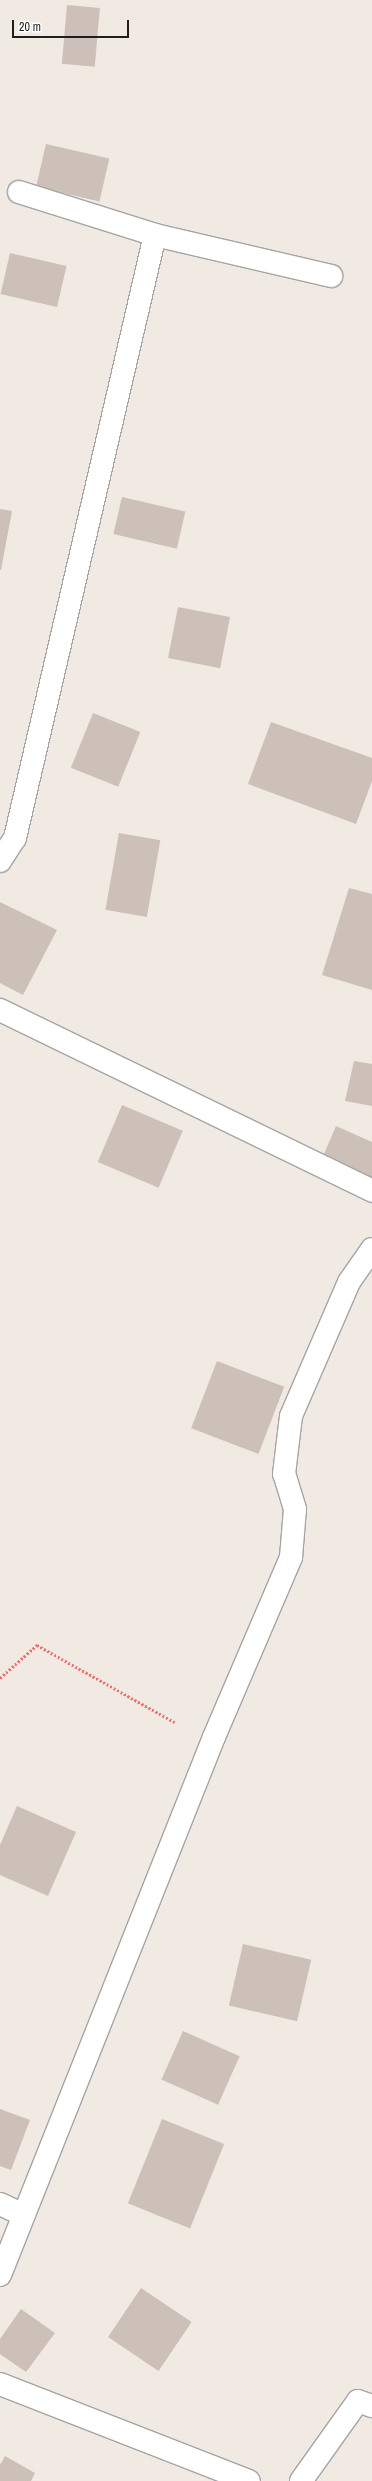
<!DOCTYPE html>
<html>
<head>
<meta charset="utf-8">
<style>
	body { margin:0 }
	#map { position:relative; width:372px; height:2481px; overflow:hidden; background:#f0eae2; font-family:"Archivo Narrow",sans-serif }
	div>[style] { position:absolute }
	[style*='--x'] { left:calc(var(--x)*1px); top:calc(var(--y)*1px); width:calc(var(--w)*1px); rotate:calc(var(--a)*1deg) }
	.building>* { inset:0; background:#ccc0b8; transform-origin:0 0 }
	.path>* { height:2.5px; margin-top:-1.25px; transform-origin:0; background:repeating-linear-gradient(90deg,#ff6964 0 2px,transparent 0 4px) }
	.roads { filter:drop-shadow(1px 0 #a5a5a5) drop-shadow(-1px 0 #a5a5a5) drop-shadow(0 1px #a5a5a5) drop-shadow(0 -1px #a5a5a5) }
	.minor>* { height:22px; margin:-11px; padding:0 11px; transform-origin:11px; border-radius:11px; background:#fff }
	span { translate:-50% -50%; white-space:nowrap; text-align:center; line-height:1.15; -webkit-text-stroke:3px #fff; paint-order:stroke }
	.scale { position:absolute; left:12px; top:20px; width:117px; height:18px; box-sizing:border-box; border:2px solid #1e1e1e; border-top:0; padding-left:5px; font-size:12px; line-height:14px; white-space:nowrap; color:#1e1e1e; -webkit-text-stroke:3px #fff; paint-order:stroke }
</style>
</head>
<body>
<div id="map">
	<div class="building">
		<i style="left:67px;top:5px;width:33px;height:59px;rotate:5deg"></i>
		<i style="left:46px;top:144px;width:65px;height:44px;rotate:13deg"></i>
		<i style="left:10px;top:253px;width:58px;height:42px;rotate:13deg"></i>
		<i style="left:122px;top:497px;width:65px;height:38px;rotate:13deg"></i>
		<i style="clip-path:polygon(0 509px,12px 511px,1px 570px,0 570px)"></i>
		<i style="left:178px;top:607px;width:53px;height:52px;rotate:11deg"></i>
		<i style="left:93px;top:713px;width:51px;height:59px;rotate:22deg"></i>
		<i style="clip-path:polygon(271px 722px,372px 758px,372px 781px,356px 824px,248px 784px)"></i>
		<i style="left:119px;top:833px;width:42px;height:78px;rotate:10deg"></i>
		<i style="clip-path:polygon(349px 888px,372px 894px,372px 990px,322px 975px)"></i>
		<i style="clip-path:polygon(0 902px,57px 930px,23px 995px,0 983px)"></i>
		<i style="clip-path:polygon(354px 1061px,372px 1064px,372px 1106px,345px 1101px)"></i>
		<i style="left:122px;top:1105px;width:66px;height:62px;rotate:23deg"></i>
		<i style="clip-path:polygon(336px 1126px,372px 1142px,372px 1184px,321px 1161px)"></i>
		<i style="left:217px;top:1361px;width:72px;height:72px;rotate:21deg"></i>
		<i style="clip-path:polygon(17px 1806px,76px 1832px,48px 1896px,0 1875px,0 1845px)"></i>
		<i style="left:243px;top:1944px;width:70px;height:63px;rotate:13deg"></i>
		<i style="left:183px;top:2031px;width:62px;height:53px;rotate:24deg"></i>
		<i style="clip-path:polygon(0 2109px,30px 2120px,11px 2170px,0 2166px)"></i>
		<i style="left:162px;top:2119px;width:67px;height:91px;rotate:22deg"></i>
		<i style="left:141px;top:2288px;width:61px;height:59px;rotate:34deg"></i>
		<i style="clip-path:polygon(21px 2309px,55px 2333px,26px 2372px,0 2354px,0 2339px)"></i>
		<i style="clip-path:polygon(5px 2456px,35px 2473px,31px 2481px,0 2481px,0 2465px)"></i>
	</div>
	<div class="path">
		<i style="--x:0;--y:1678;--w:50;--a:-41.7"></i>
		<i style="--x:37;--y:1645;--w:159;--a:29.3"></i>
	</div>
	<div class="roads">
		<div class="minor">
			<i style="--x:19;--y:192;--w:143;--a:17.5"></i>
			<i style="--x:155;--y:235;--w:181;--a:13.1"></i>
			<i style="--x:0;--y:861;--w:27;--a:-57"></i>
			<i style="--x:15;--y:838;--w:619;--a:-76.93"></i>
			<i style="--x:0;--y:1010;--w:414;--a:25.9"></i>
			<i style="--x:0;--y:2204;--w:26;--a:25"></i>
			<i style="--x:0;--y:2275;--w:579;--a:-68.31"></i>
			<i style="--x:214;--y:1737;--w:196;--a:-66.8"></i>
			<i style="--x:291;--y:1557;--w:48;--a:-85.2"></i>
			<i style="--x:295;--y:1509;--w:37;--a:-107"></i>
			<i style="--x:284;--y:1474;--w:58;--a:-83.1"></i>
			<i style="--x:291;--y:1416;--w:146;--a:-66.6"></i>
			<i style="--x:349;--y:1282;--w:40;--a:-55.1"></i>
			<i style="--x:0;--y:2384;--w:267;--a:21.3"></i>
			<i style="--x:301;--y:2481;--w:98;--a:-54.5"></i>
			<i style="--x:358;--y:2401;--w:15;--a:20"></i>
		</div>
	</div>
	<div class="scale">20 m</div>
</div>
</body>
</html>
